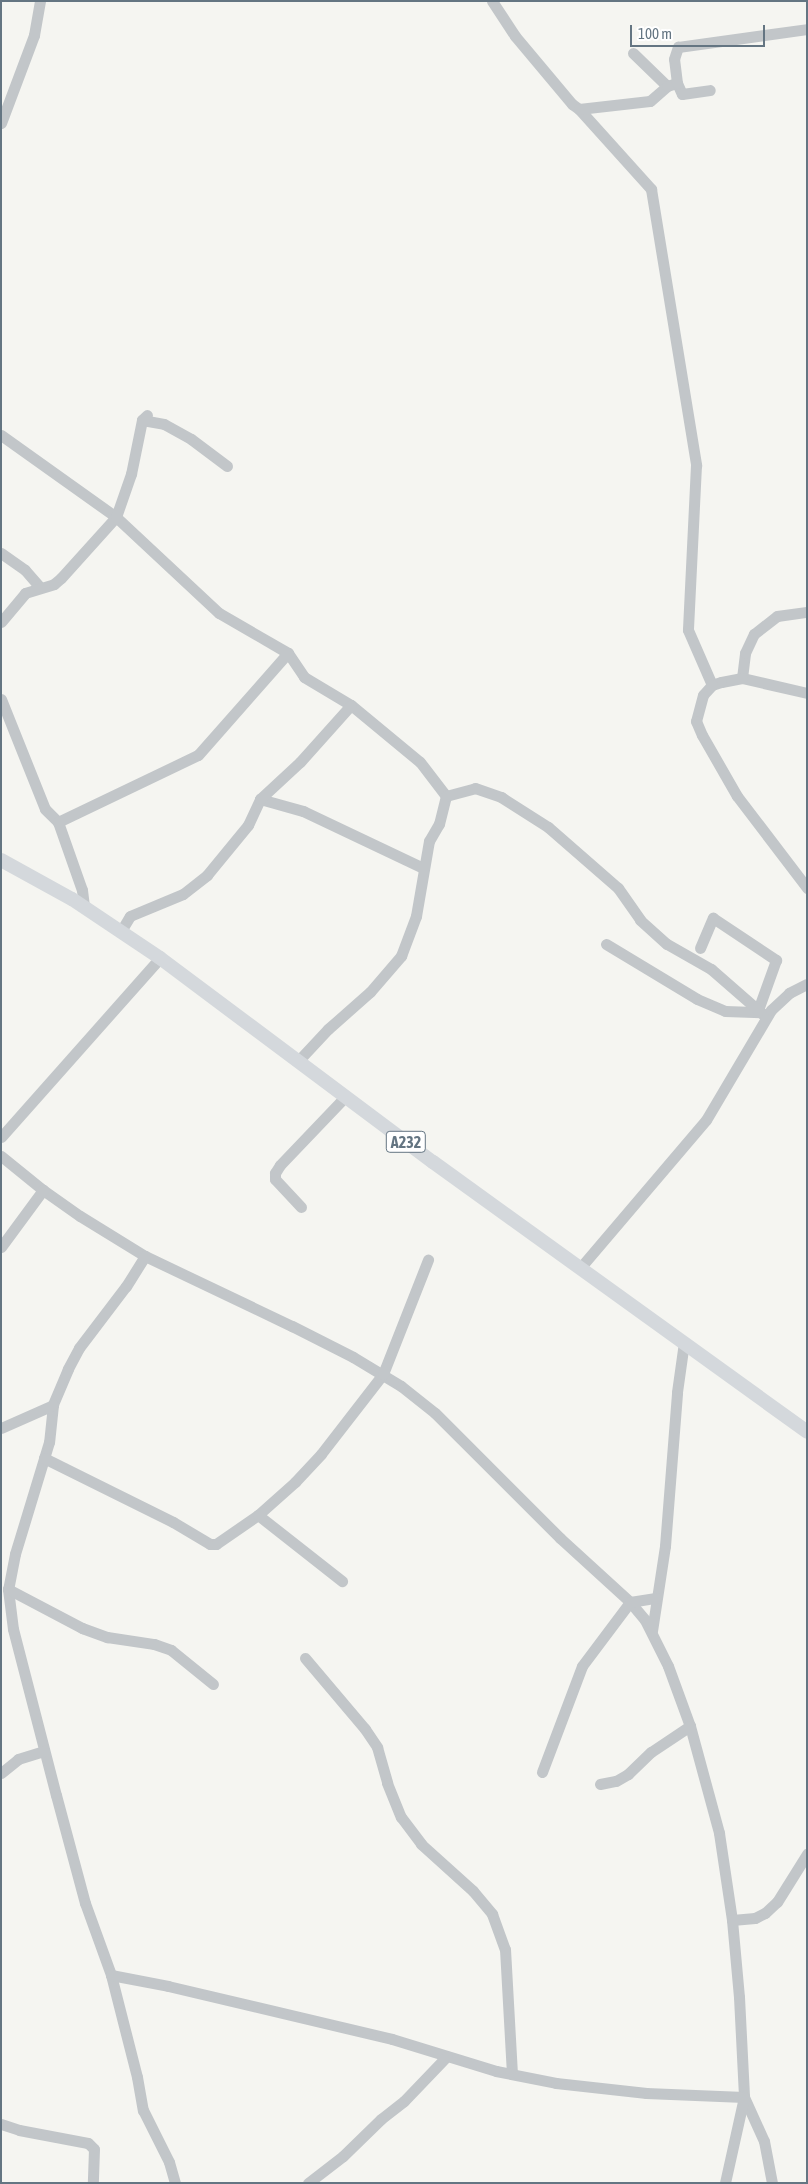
<!DOCTYPE html>
<html>
<head>
<meta charset="utf-8">
<style>
	body { margin:0 }
	#map { position:relative; width:808px; height:2184px; overflow:hidden; background:#f5f5f1; font-family:"Asap Condensed",sans-serif }
	div>[style] { position:absolute }
	[style*='--x'] { left:calc(var(--x)*1px); top:calc(var(--y)*1px); width:calc(var(--w)*1px); rotate:calc(var(--a)*1deg) }
	.minor>* { height:11px; margin:-5.5px; padding:0 5.5px; transform-origin:5.5px; border-radius:5.5px; background:#c2c6c9 }
	.major>* { height:14px; margin:-7px; padding:0 7px; transform-origin:7px; border-radius:7px; background:#d4d8dc }
	span { translate:-50% -50%; white-space:nowrap; text-align:center; line-height:1.15; -webkit-text-stroke:5px #fff; paint-order:stroke }
	.shield-label span { padding:1px 4px; background:#fff; border:1px solid; border-radius:4px; -webkit-text-stroke-width:0 }
	.shield-label { font-size:16px; color:#647582; font-weight:700 }
	.frame { position:absolute; inset:0; border:2px solid #647582; pointer-events:none }
	.scale { position:absolute; left:630px; top:25px; width:135px; height:22px; box-sizing:border-box; border:2px solid #647582; border-top:0; padding-left:6px; font-size:15px; line-height:18px; white-space:nowrap; color:#647582; -webkit-text-stroke:4px #fff; paint-order:stroke }
</style>
</head>
<body>
<div id="map">
	<div class="minor">
		<i style="--x:492;--y:1;--w:42;--a:56.7"></i>
		<i style="--x:515;--y:36;--w:89;--a:50"></i>
		<i style="--x:572;--y:104;--w:9;--a:36"></i>
		<i style="--x:579;--y:109;--w:108;--a:48"></i>
		<i style="--x:651;--y:189;--w:280;--a:80.7"></i>
		<i style="--x:696;--y:465;--w:165;--a:92.8"></i>
		<i style="--x:688;--y:630;--w:60;--a:66.4"></i>
		<i style="--x:633;--y:53;--w:47;--a:44.1"></i>
		<i style="--x:677;--y:83;--w:12;--a:66"></i>
		<i style="--x:682;--y:94;--w:28;--a:-8"></i>
		<i style="--x:579;--y:109;--w:71;--a:-6.4"></i>
		<i style="--x:650;--y:101;--w:23;--a:-41"></i>
		<i style="--x:667;--y:86;--w:10;--a:-17"></i>
		<i style="--x:677;--y:83;--w:24;--a:-97"></i>
		<i style="--x:674;--y:59;--w:13;--a:-72"></i>
		<i style="--x:678;--y:47;--w:130;--a:-7.9"></i>
		<i style="--x:1;--y:123;--w:94;--a:-69.4"></i>
		<i style="--x:34;--y:35;--w:35;--a:-80"></i>
		<i style="--x:142;--y:420;--w:22;--a:10"></i>
		<i style="--x:164;--y:424;--w:31;--a:29"></i>
		<i style="--x:191;--y:439;--w:45;--a:36.9"></i>
		<i style="--x:1;--y:435;--w:141;--a:35.5"></i>
		<i style="--x:116;--y:517;--w:141;--a:43"></i>
		<i style="--x:219;--y:613;--w:80;--a:30.1"></i>
		<i style="--x:288;--y:653;--w:29;--a:56"></i>
		<i style="--x:304;--y:677;--w:55;--a:30.8"></i>
		<i style="--x:351;--y:705;--w:89;--a:39.6"></i>
		<i style="--x:420;--y:762;--w:43;--a:52.6"></i>
		<i style="--x:1;--y:553;--w:29;--a:35"></i>
		<i style="--x:25;--y:570;--w:23;--a:49"></i>
		<i style="--x:1;--y:622;--w:38;--a:-50"></i>
		<i style="--x:25;--y:593;--w:30;--a:-17"></i>
		<i style="--x:54;--y:584;--w:9;--a:-41"></i>
		<i style="--x:61;--y:578;--w:82;--a:-48"></i>
		<i style="--x:116;--y:517;--w:46;--a:-70.8"></i>
		<i style="--x:131;--y:474;--w:55;--a:-78.5"></i>
		<i style="--x:142;--y:420;--w:7;--a:-45"></i>
		<i style="--x:742;--y:678;--w:25;--a:-83"></i>
		<i style="--x:745;--y:653;--w:21;--a:-65"></i>
		<i style="--x:754;--y:634;--w:29;--a:-38"></i>
		<i style="--x:777;--y:616;--w:30;--a:-8"></i>
		<i style="--x:807;--y:693;--w:67;--a:-167"></i>
		<i style="--x:742;--y:678;--w:21;--a:169"></i>
		<i style="--x:721;--y:682;--w:9;--a:162"></i>
		<i style="--x:712;--y:685;--w:13;--a:132"></i>
		<i style="--x:703;--y:695;--w:27;--a:105"></i>
		<i style="--x:696;--y:721;--w:15;--a:67"></i>
		<i style="--x:702;--y:735;--w:70;--a:60.2"></i>
		<i style="--x:737;--y:796;--w:116;--a:52.7"></i>
		<i style="--x:1;--y:699;--w:118;--a:68.2"></i>
		<i style="--x:45;--y:809;--w:18;--a:45"></i>
		<i style="--x:58;--y:822;--w:72;--a:70.6"></i>
		<i style="--x:82;--y:890;--w:17;--a:83"></i>
		<i style="--x:260;--y:799;--w:45;--a:15.6"></i>
		<i style="--x:303;--y:811;--w:133;--a:25.4"></i>
		<i style="--x:58;--y:822;--w:155;--a:-25.6"></i>
		<i style="--x:198;--y:755;--w:136;--a:-48.6"></i>
		<i style="--x:121;--y:931;--w:17;--a:-59"></i>
		<i style="--x:130;--y:916;--w:57;--a:-22.5"></i>
		<i style="--x:183;--y:894;--w:31;--a:-38"></i>
		<i style="--x:207;--y:875;--w:65;--a:-50.6"></i>
		<i style="--x:248;--y:825;--w:29;--a:-65"></i>
		<i style="--x:260;--y:799;--w:54;--a:-42.8"></i>
		<i style="--x:300;--y:762;--w:76;--a:-48.2"></i>
		<i style="--x:606;--y:944;--w:106;--a:31.1"></i>
		<i style="--x:697;--y:999;--w:30;--a:23"></i>
		<i style="--x:725;--y:1011;--w:36;--a:2"></i>
		<i style="--x:700;--y:948;--w:33;--a:-67"></i>
		<i style="--x:713;--y:918;--w:76;--a:33.7"></i>
		<i style="--x:776;--y:960;--w:53;--a:109.8"></i>
		<i style="--x:299;--y:1060;--w:42;--a:-46.9"></i>
		<i style="--x:328;--y:1029;--w:56;--a:-41.4"></i>
		<i style="--x:370;--y:992;--w:48;--a:-49.3"></i>
		<i style="--x:401;--y:956;--w:43;--a:-69.4"></i>
		<i style="--x:416;--y:916;--w:76;--a:-80.2"></i>
		<i style="--x:429;--y:841;--w:20;--a:-60"></i>
		<i style="--x:439;--y:824;--w:29;--a:-76"></i>
		<i style="--x:446;--y:796;--w:30;--a:-15"></i>
		<i style="--x:475;--y:788;--w:28;--a:19"></i>
		<i style="--x:501;--y:797;--w:56;--a:32.6"></i>
		<i style="--x:548;--y:827;--w:93;--a:41.1"></i>
		<i style="--x:618;--y:888;--w:39;--a:55"></i>
		<i style="--x:640;--y:920;--w:36;--a:42"></i>
		<i style="--x:667;--y:944;--w:51;--a:29.6"></i>
		<i style="--x:711;--y:969;--w:73;--a:41.1"></i>
		<i style="--x:1;--y:1137;--w:239;--a:-48.4"></i>
		<i style="--x:1;--y:1156;--w:54;--a:39"></i>
		<i style="--x:43;--y:1190;--w:45;--a:35.1"></i>
		<i style="--x:80;--y:1216;--w:76;--a:31.6"></i>
		<i style="--x:145;--y:1256;--w:163;--a:25.5"></i>
		<i style="--x:292;--y:1326;--w:68;--a:26.9"></i>
		<i style="--x:353;--y:1357;--w:56;--a:31.1"></i>
		<i style="--x:401;--y:1386;--w:43;--a:38.5"></i>
		<i style="--x:435;--y:1413;--w:177;--a:45"></i>
		<i style="--x:560;--y:1538;--w:95;--a:42.4"></i>
		<i style="--x:630;--y:1602;--w:23;--a:50"></i>
		<i style="--x:645;--y:1620;--w:51;--a:63.4"></i>
		<i style="--x:668;--y:1666;--w:64;--a:69.9"></i>
		<i style="--x:690;--y:1726;--w:111;--a:74.8"></i>
		<i style="--x:719;--y:1833;--w:88;--a:81.5"></i>
		<i style="--x:732;--y:1920;--w:77;--a:84.8"></i>
		<i style="--x:739;--y:1997;--w:100;--a:87.1"></i>
		<i style="--x:744;--y:2097;--w:48;--a:65.6"></i>
		<i style="--x:764;--y:2141;--w:43;--a:79.2"></i>
		<i style="--x:301;--y:1207;--w:38;--a:-133"></i>
		<i style="--x:275;--y:1179;--w:6;--a:-90"></i>
		<i style="--x:275;--y:1173;--w:9;--a:-58"></i>
		<i style="--x:280;--y:1165;--w:94;--a:-46.3"></i>
		<i style="--x:1;--y:1247;--w:71;--a:-53.6"></i>
		<i style="--x:145;--y:1256;--w:36;--a:122"></i>
		<i style="--x:126;--y:1286;--w:78;--a:127.2"></i>
		<i style="--x:79;--y:1348;--w:24;--a:118"></i>
		<i style="--x:68;--y:1369;--w:39;--a:113"></i>
		<i style="--x:53;--y:1405;--w:37;--a:96"></i>
		<i style="--x:49;--y:1442;--w:117;--a:106.9"></i>
		<i style="--x:15;--y:1554;--w:36;--a:101"></i>
		<i style="--x:8;--y:1589;--w:40;--a:82.9"></i>
		<i style="--x:13;--y:1629;--w:171;--a:75.5"></i>
		<i style="--x:56;--y:1795;--w:112;--a:75"></i>
		<i style="--x:85;--y:1903;--w:77;--a:70.1"></i>
		<i style="--x:111;--y:1975;--w:105;--a:75.7"></i>
		<i style="--x:137;--y:2077;--w:34;--a:80"></i>
		<i style="--x:143;--y:2110;--w:58;--a:63.4"></i>
		<i style="--x:169;--y:2162;--w:22;--a:74"></i>
		<i style="--x:580;--y:1268;--w:194;--a:-49.6"></i>
		<i style="--x:706;--y:1120;--w:128;--a:-59.4"></i>
		<i style="--x:771;--y:1010;--w:25;--a:-43"></i>
		<i style="--x:789;--y:993;--w:20;--a:-27"></i>
		<i style="--x:1;--y:1428;--w:57;--a:-23.9"></i>
		<i style="--x:44;--y:1458;--w:144;--a:26.4"></i>
		<i style="--x:173;--y:1522;--w:43;--a:30.7"></i>
		<i style="--x:210;--y:1544;--w:6;--a:0"></i>
		<i style="--x:216;--y:1544;--w:51;--a:-34.6"></i>
		<i style="--x:258;--y:1515;--w:50;--a:-41.7"></i>
		<i style="--x:295;--y:1482;--w:38;--a:-47"></i>
		<i style="--x:321;--y:1454;--w:101;--a:-52.2"></i>
		<i style="--x:383;--y:1374;--w:123;--a:-68.5"></i>
		<i style="--x:258;--y:1515;--w:107;--a:38.2"></i>
		<i style="--x:8;--y:1589;--w:84;--a:27.8"></i>
		<i style="--x:82;--y:1628;--w:27;--a:20"></i>
		<i style="--x:107;--y:1637;--w:48;--a:8.5"></i>
		<i style="--x:154;--y:1644;--w:18;--a:19"></i>
		<i style="--x:171;--y:1650;--w:54;--a:39"></i>
		<i style="--x:652;--y:1631;--w:86;--a:-81.3"></i>
		<i style="--x:665;--y:1546;--w:154;--a:-85.5"></i>
		<i style="--x:677;--y:1392;--w:50;--a:-82"></i>
		<i style="--x:305;--y:1658;--w:93;--a:49.8"></i>
		<i style="--x:365;--y:1729;--w:22;--a:56"></i>
		<i style="--x:377;--y:1747;--w:37;--a:74"></i>
		<i style="--x:387;--y:1783;--w:37;--a:68"></i>
		<i style="--x:401;--y:1817;--w:34;--a:53"></i>
		<i style="--x:421;--y:1844;--w:70;--a:42.1"></i>
		<i style="--x:473;--y:1891;--w:30;--a:50"></i>
		<i style="--x:492;--y:1914;--w:37;--a:70"></i>
		<i style="--x:505;--y:1949;--w:125;--a:86.8"></i>
		<i style="--x:542;--y:1772;--w:113;--a:-69.3"></i>
		<i style="--x:582;--y:1666;--w:80;--a:-53.1"></i>
		<i style="--x:630;--y:1602;--w:26;--a:-9"></i>
		<i style="--x:1;--y:1773;--w:22;--a:-39"></i>
		<i style="--x:18;--y:1759;--w:27;--a:-17"></i>
		<i style="--x:600;--y:1784;--w:16;--a:-11"></i>
		<i style="--x:616;--y:1781;--w:14;--a:-30"></i>
		<i style="--x:628;--y:1774;--w:32;--a:-44"></i>
		<i style="--x:651;--y:1752;--w:47;--a:-33.7"></i>
		<i style="--x:732;--y:1920;--w:23;--a:-5"></i>
		<i style="--x:755;--y:1918;--w:11;--a:-27"></i>
		<i style="--x:765;--y:1913;--w:16;--a:-43"></i>
		<i style="--x:777;--y:1902;--w:57;--a:-58"></i>
		<i style="--x:111;--y:1975;--w:58;--a:10.9"></i>
		<i style="--x:168;--y:1986;--w:230;--a:13.3"></i>
		<i style="--x:392;--y:2039;--w:109;--a:17.1"></i>
		<i style="--x:496;--y:2071;--w:61;--a:11.3"></i>
		<i style="--x:556;--y:2083;--w:91;--a:6.3"></i>
		<i style="--x:646;--y:2093;--w:98;--a:2.3"></i>
		<i style="--x:744;--y:2097;--w:88;--a:102.5"></i>
		<i style="--x:1;--y:2124;--w:19;--a:18"></i>
		<i style="--x:19;--y:2130;--w:70;--a:10.7"></i>
		<i style="--x:88;--y:2143;--w:8;--a:45"></i>
		<i style="--x:94;--y:2149;--w:34;--a:92"></i>
		<i style="--x:308;--y:2183;--w:44;--a:-37.6"></i>
		<i style="--x:343;--y:2156;--w:53;--a:-44.2"></i>
		<i style="--x:381;--y:2119;--w:29;--a:-38"></i>
		<i style="--x:404;--y:2101;--w:62;--a:-46.3"></i>
	</div>
	<div class="major">
		<i style="--x:1;--y:860;--w:81;--a:28.8"></i>
		<i style="--x:72;--y:899;--w:106;--a:33.8"></i>
		<i style="--x:160;--y:958;--w:341;--a:36.8"></i>
		<i style="--x:433;--y:1162;--w:461;--a:35.8"></i>
	</div>
	<div class="shield-label">
		<span style="left:406px;top:1142px">A232</span>
	</div>
	<div class="frame"></div>
	<div class="scale">100 m</div>
</div>
</body>
</html>
